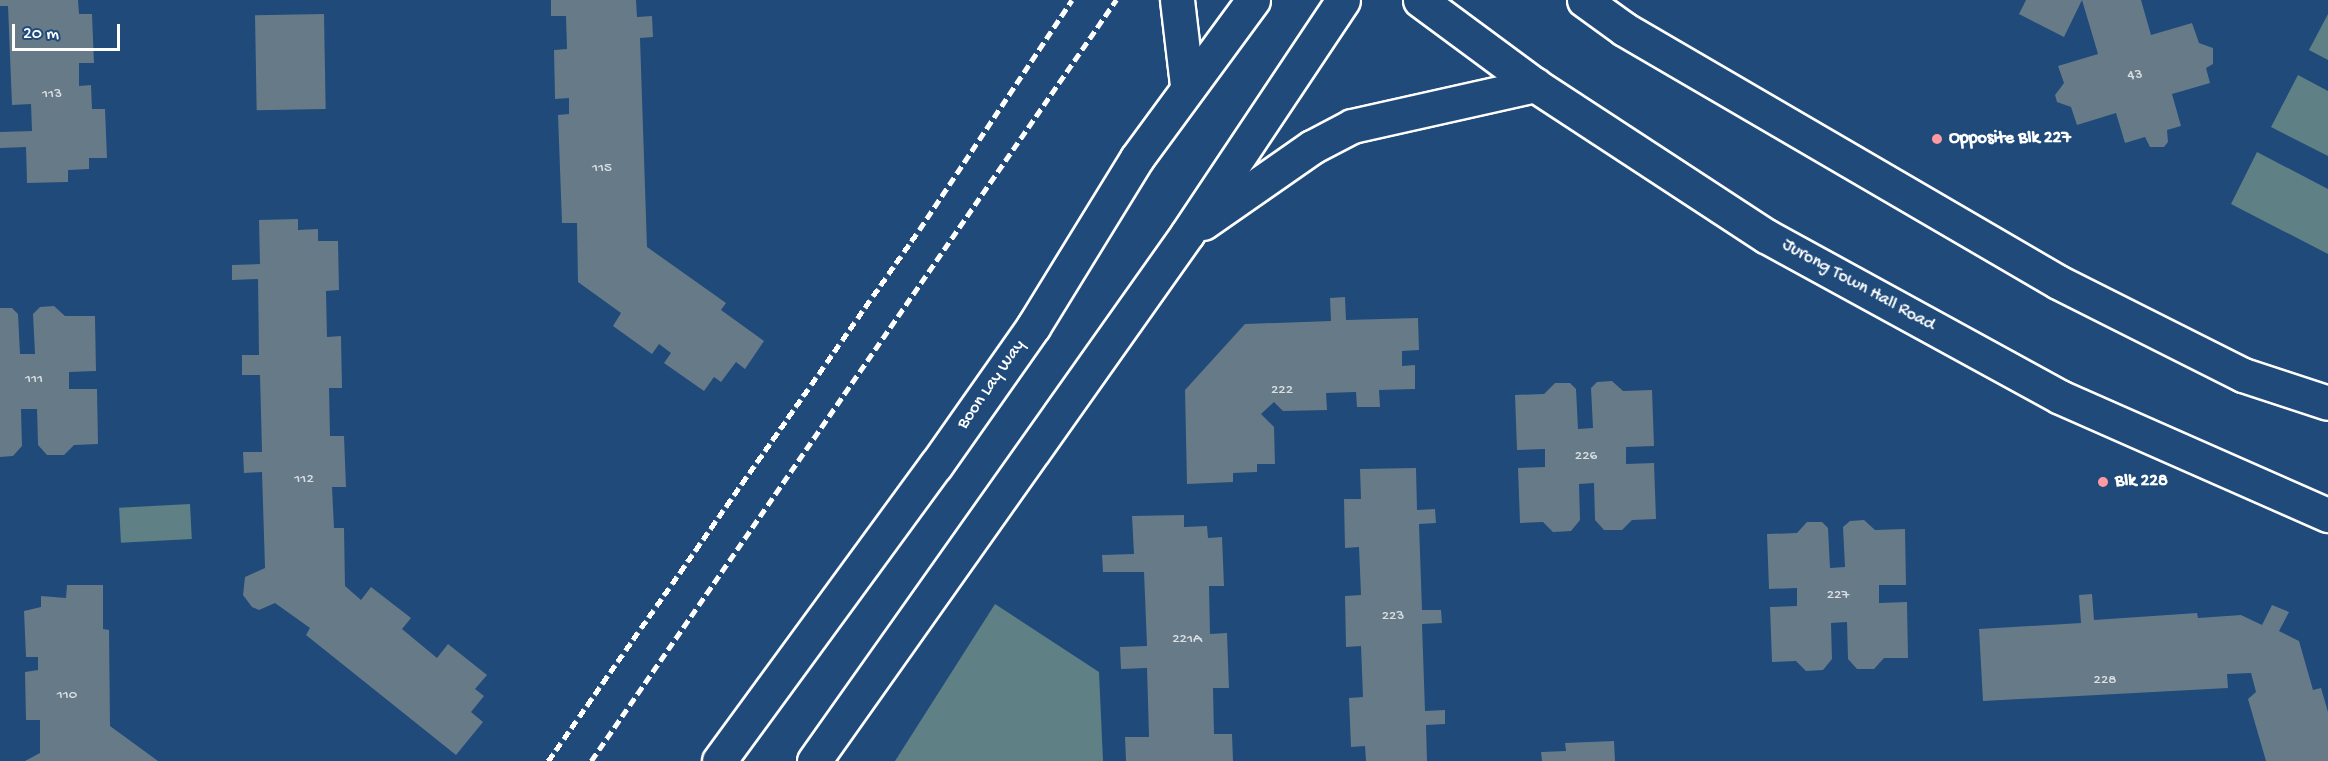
<!DOCTYPE html>
<html>
<head>
<meta charset="utf-8">
<style>
	body { margin:0 }
	#map { position:relative; width:2328px; height:761px; overflow:hidden; background:#1f4a7a; font-family:"Gochi Hand",sans-serif }
	div>[style] { position:absolute }
	[style*='--x'] { left:calc(var(--x)*1px); top:calc(var(--y)*1px); width:calc(var(--w)*1px); rotate:calc(var(--a)*1deg) }
	.green>* { inset:0; background:#5f8084; transform-origin:0 0 }
	.building>* { inset:0; background:#677a88; transform-origin:0 0 }
	.roads { filter:drop-shadow(2px 0 #fff) drop-shadow(-2px 0 #fff) drop-shadow(0 2px #fff) drop-shadow(0 -2px #fff) }
	.primary>* { height:33px; margin:-16.5px; padding:0 16.5px; transform-origin:16.5px; border-radius:16.5px; background:#1f4a7a }
	.rail>* { height:4.5px; margin-top:-2.25px; transform-origin:0; background:repeating-linear-gradient(90deg,#fff 0 9px,transparent 0 13.5px) }
	.dots>* { width:16px; height:16px; translate:-50% -50%; box-sizing:border-box; border:3px solid #1f4a7a; border-radius:50% }
	span { translate:-50% -50%; white-space:nowrap; text-align:center; line-height:1.15; -webkit-text-stroke:4.5px #1f4a7a; paint-order:stroke }
	.number-label { font-size:15px; color:#d9dee1 }
	.number-label span { -webkit-text-stroke-width:0 }
	.poi-label { font-size:18px; color:#fff; font-weight:700 }
	.left { translate:0 -50%; text-align:left }
	.street-label { font-size:18px; color:#fff }
	.scale { position:absolute; left:12px; top:24px; width:108px; height:27px; box-sizing:border-box; border:3px solid #fff; border-top:0; padding-left:8px; font-size:18px; line-height:21px; white-space:nowrap; color:#fff; -webkit-text-stroke:4px #1f4a7a; paint-order:stroke }
</style>
</head>
<body>
<div id="map">
	<div class="green">
		<i style="clip-path:polygon(2328px 14px,2328px 60px,2309px 50px)"></i>
		<i style="clip-path:polygon(2298px 75px,2328px 91px,2328px 156px,2271px 127px)"></i>
		<i style="clip-path:polygon(2257px 152px,2328px 189px,2328px 254px,2231px 204px)"></i>
		<i style="left:190px;top:504px;width:35px;height:71px;rotate:87deg"></i>
		<i style="clip-path:polygon(995px 604px,1099px 672px,1103px 761px,895px 761px)"></i>
	</div>
	<div class="building">
		<i style="clip-path:polygon(0 0,78px 0,79px 14px,92px 14px,94px 63px,79px 63px,79px 86px,91px 85px,92px 109px,105px 109px,107px 158px,89px 158px,89px 169px,68px 170px,68px 182px,27px 183px,26px 147px,0 148px,0 132px,32px 131px,31px 104px,12px 105px,8px 6px,0 6px)"></i>
		<i style="clip-path:polygon(551px 0,636px 0,637px 17px,652px 16px,653px 37px,640px 38px,647px 247px,726px 303px,721px 310px,764px 341px,745px 369px,736px 362px,721px 382px,714px 377px,704px 391px,664px 363px,671px 353px,659px 344px,652px 354px,613px 326px,621px 313px,578px 282px,577px 223px,562px 223px,558px 115px,569px 114px,569px 98px,555px 99px,554px 50px,567px 49px,566px 16px,551px 16px)"></i>
		<i style="clip-path:polygon(2026px 0,2082px 0,2064px 37px,2019px 14px)"></i>
		<i style="clip-path:polygon(2082px 0,2141px 0,2151px 35px,2192px 23px,2199px 43px,2213px 48px,2213px 64px,2206px 68px,2210px 83px,2172px 94px,2181px 126px,2167px 130px,2168px 142px,2164px 147px,2150px 147px,2145px 137px,2125px 143px,2116px 113px,2077px 125px,2071px 107px,2057px 102px,2055px 95px,2064px 83px,2058px 66px,2098px 54px)"></i>
		<i style="left:324px;top:14px;width:95px;height:69px;rotate:89deg"></i>
		<i style="clip-path:polygon(298px 219px,298px 230px,318px 229px,318px 241px,338px 241px,339px 290px,326px 291px,327px 337px,341px 336px,342px 388px,329px 388px,330px 436px,344px 436px,346px 487px,332px 487px,334px 528px,344px 528px,345px 586px,361px 600px,371px 587px,411px 618px,402px 629px,437px 658px,448px 644px,487px 675px,475px 689px,484px 696px,471px 712px,483px 722px,456px 755px,306px 635px,310px 628px,275px 603px,259px 610px,252px 607px,243px 595px,245px 577px,265px 568px,262px 472px,244px 473px,243px 452px,262px 452px,260px 375px,242px 375px,242px 355px,259px 355px,258px 279px,232px 280px,232px 265px,260px 264px,259px 220px)"></i>
		<i style="clip-path:polygon(1345px 297px,1346px 320px,1418px 318px,1419px 350px,1402px 351px,1402px 366px,1415px 365px,1415px 389px,1379px 390px,1380px 407px,1357px 407px,1356px 392px,1326px 393px,1327px 410px,1283px 411px,1274px 402px,1261px 414px,1274px 427px,1275px 464px,1257px 464px,1257px 472px,1233px 473px,1233px 482px,1187px 484px,1185px 390px,1245px 324px,1331px 321px,1330px 298px)"></i>
		<i style="clip-path:polygon(54px 306px,65px 316px,95px 316px,96px 371px,69px 372px,69px 389px,97px 389px,98px 444px,74px 445px,64px 455px,47px 455px,38px 445px,37px 409px,21px 409px,22px 446px,13px 456px,0 457px,0 308px,12px 308px,18px 314px,20px 354px,35px 354px,33px 314px,40px 307px)"></i>
		<i style="clip-path:polygon(1612px 381px,1623px 391px,1652px 390px,1654px 446px,1626px 447px,1626px 464px,1654px 463px,1656px 519px,1632px 520px,1622px 530px,1604px 530px,1595px 520px,1594px 483px,1579px 484px,1580px 520px,1571px 531px,1553px 532px,1543px 522px,1520px 523px,1518px 468px,1545px 467px,1545px 449px,1517px 450px,1515px 395px,1544px 394px,1555px 383px,1570px 383px,1576px 389px,1578px 429px,1593px 428px,1591px 388px,1597px 382px)"></i>
		<i style="clip-path:polygon(1416px 468px,1417px 510px,1435px 509px,1436px 523px,1419px 524px,1422px 610px,1441px 610px,1442px 623px,1422px 624px,1425px 711px,1445px 710px,1445px 724px,1426px 725px,1427px 761px,1366px 761px,1365px 746px,1351px 747px,1349px 698px,1363px 697px,1361px 646px,1346px 647px,1345px 596px,1361px 595px,1359px 547px,1345px 548px,1344px 499px,1361px 499px,1360px 469px)"></i>
		<i style="clip-path:polygon(1184px 515px,1184px 527px,1207px 526px,1208px 538px,1222px 537px,1224px 586px,1209px 586px,1210px 634px,1227px 633px,1229px 688px,1213px 688px,1214px 734px,1232px 734px,1233px 761px,1126px 761px,1125px 737px,1149px 737px,1147px 668px,1121px 669px,1120px 647px,1147px 646px,1144px 572px,1103px 572px,1102px 555px,1134px 554px,1132px 516px)"></i>
		<i style="clip-path:polygon(1864px 520px,1875px 530px,1905px 529px,1906px 585px,1879px 585px,1879px 603px,1907px 602px,1908px 658px,1884px 658px,1874px 669px,1857px 669px,1848px 659px,1847px 622px,1831px 623px,1832px 659px,1823px 670px,1806px 671px,1796px 661px,1772px 662px,1770px 607px,1797px 606px,1797px 588px,1769px 589px,1767px 534px,1797px 533px,1807px 522px,1822px 522px,1828px 528px,1830px 568px,1845px 567px,1843px 527px,1850px 521px)"></i>
		<i style="clip-path:polygon(67px 585px,103px 585px,103px 629px,109px 630px,110px 726px,158px 761px,25px 761px,40px 753px,40px 720px,26px 720px,25px 672px,38px 670px,38px 657px,26px 657px,24px 611px,41px 607px,41px 596px,66px 598px)"></i>
		<i style="clip-path:polygon(2092px 594px,2094px 620px,2197px 613px,2198px 618px,2241px 615px,2262px 625px,2272px 605px,2289px 612px,2279px 631px,2299px 641px,2313px 690px,2321px 688px,2328px 712px,2328px 761px,2266px 761px,2248px 699px,2256px 692px,2251px 673px,2227px 674px,2228px 688px,1983px 701px,1979px 629px,2081px 623px,2079px 595px)"></i>
		<i style="clip-path:polygon(1614px 741px,1615px 761px,1542px 761px,1541px 752px,1566px 751px,1565px 743px)"></i>
	</div>
	<div class="roads">
		<div class="primary">
			<i style="--x:1177;--y:0;--w:86;--a:83.3"></i>
			<i style="--x:1420;--y:0;--w:143;--a:36.5"></i>
			<i style="--x:1535;--y:85;--w:276;--a:33.2"></i>
			<i style="--x:1766;--y:236;--w:335;--a:28.7"></i>
			<i style="--x:2060;--y:397;--w:293;--a:23.8"></i>
			<i style="--x:1584;--y:0;--w:49;--a:35.9"></i>
			<i style="--x:1624;--y:29;--w:502;--a:30.24"></i>
			<i style="--x:2058;--y:282;--w:207;--a:26.7"></i>
			<i style="--x:2243;--y:375;--w:89;--a:18.2"></i>
			<i style="--x:1203;--y:223;--w:133;--a:-34.9"></i>
			<i style="--x:1312;--y:147;--w:45;--a:-27.7"></i>
			<i style="--x:1352;--y:126;--w:188;--a:-12.6"></i>
			<i style="--x:719;--y:761;--w:367;--a:-53.8"></i>
			<i style="--x:936;--y:465;--w:169;--a:-54.9"></i>
			<i style="--x:1033;--y:327;--w:198;--a:-58.4"></i>
			<i style="--x:1137;--y:158;--w:196;--a:-53.7"></i>
			<i style="--x:814;--y:761;--w:646;--a:-54.71"></i>
			<i style="--x:1187;--y:234;--w:281;--a:-56.3"></i>
		</div>
	</div>
	<div class="rail">
		<i style="--x:548;--y:761;--w:648;--a:-55.06"></i>
		<i style="--x:919;--y:230;--w:276;--a:-56.4"></i>
		<i style="--x:591;--y:761;--w:925;--a:-55.4"></i>
	</div>
	<div class="dots">
		<i style="left:1937px;top:139px;background:#ff9aa2"></i>
		<i style="left:2103px;top:482px;background:#ff9aa2"></i>
	</div>
	<div class="number-label">
		<span style="left:2135px;top:76px">43</span>
		<span style="left:52px;top:95px">113</span>
		<span style="left:602px;top:169px">115</span>
		<span style="left:34px;top:380px">111</span>
		<span style="left:1282px;top:391px">222</span>
		<span style="left:1586px;top:457px">226</span>
		<span style="left:304px;top:480px">112</span>
		<span style="left:1838px;top:596px">227</span>
		<span style="left:1393px;top:617px">223</span>
		<span style="left:1187px;top:640px">221A</span>
		<span style="left:2105px;top:681px">228</span>
		<span style="left:67px;top:696px">110</span>
	</div>
	<div class="poi-label">
		<span class="left" style="left:1949px;top:139px">Opposite Blk 227</span>
		<span class="left" style="left:2115px;top:482px">Blk 228</span>
	</div>
	<div class="street-label">
		<span style="left:1858px;top:286px;rotate:29deg">Jurong Town Hall Road</span>
		<span style="left:992px;top:385px;rotate:-55deg">Boon Lay Way</span>
	</div>
	<div class="scale">20 m</div>
</div>
</body>
</html>
